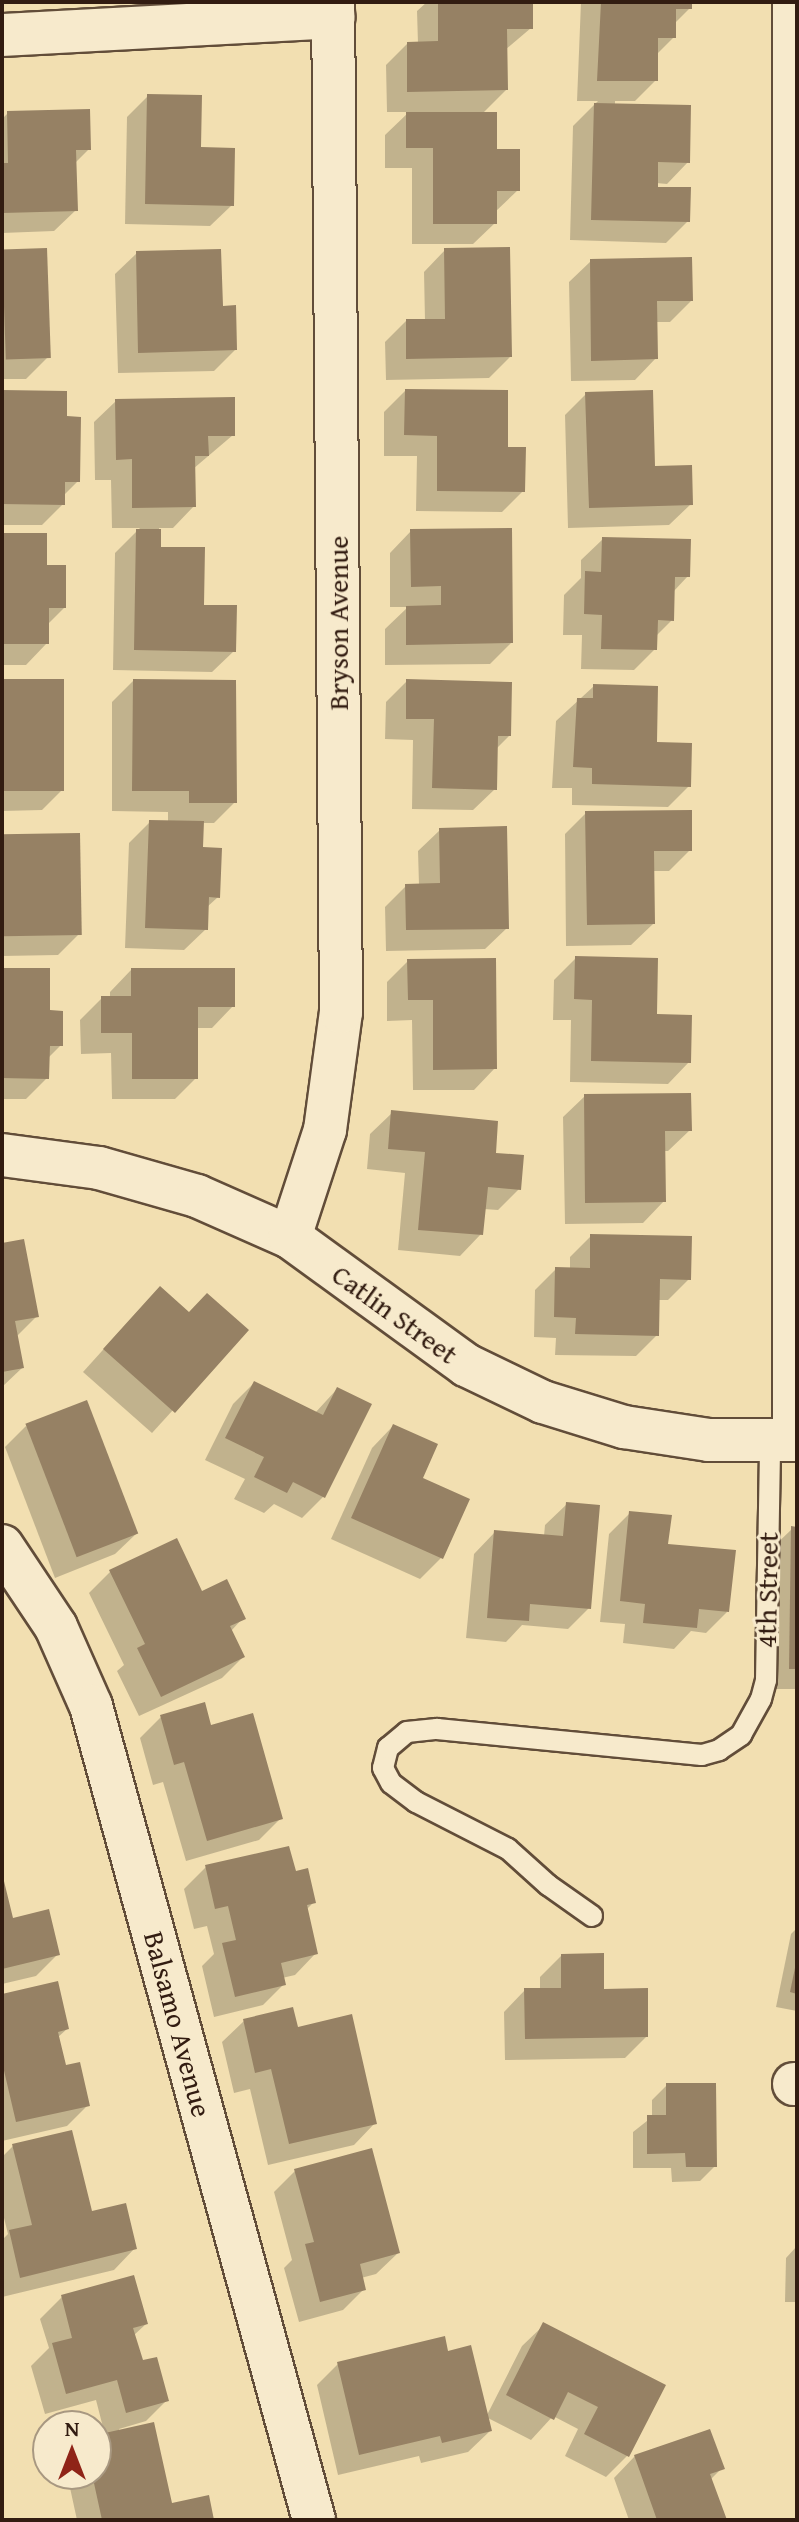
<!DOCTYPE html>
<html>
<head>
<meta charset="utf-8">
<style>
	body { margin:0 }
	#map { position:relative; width:799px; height:2522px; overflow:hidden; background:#f2dfb1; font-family:"Gentium Book Plus",serif }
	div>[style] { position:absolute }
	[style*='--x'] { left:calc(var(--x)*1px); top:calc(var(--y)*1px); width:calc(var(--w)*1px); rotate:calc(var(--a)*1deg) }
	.shadow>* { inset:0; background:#0003 }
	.building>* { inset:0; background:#968164; transform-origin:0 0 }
	.roads { filter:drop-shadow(2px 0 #624d39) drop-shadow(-2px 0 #624d39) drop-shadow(0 2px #624d39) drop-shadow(0 -2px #624d39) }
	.service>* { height:20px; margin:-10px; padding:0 10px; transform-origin:10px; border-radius:10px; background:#f7eacc }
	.minor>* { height:42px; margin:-21px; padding:0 21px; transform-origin:21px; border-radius:21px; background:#f7eacc }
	span { translate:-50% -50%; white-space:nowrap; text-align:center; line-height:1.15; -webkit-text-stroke:6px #f7eacc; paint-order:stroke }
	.street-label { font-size:28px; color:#321c11 }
	.frame { position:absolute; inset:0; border:4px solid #321c11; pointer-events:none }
	.north { position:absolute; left:32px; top:2410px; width:80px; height:80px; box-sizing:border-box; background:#f7eacc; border:2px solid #a89881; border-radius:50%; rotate:0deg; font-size:22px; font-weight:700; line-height:32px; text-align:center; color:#321c11 }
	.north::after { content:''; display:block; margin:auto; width:28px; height:36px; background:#8f2418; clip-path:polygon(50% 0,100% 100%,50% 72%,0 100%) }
</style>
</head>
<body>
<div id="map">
	<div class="shadow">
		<i style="clip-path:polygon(427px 2px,531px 2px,531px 28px,505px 50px,506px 90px,482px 114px,495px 151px,518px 190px,495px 212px,495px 223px,473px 244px,412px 244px,412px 168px,385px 168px,385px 135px,409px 112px,387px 112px,386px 65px,407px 44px,418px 44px,417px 11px)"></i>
		<i style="clip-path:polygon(581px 2px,690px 2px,690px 8px,674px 24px,674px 37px,656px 55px,656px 80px,635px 101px,615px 101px,615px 105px,688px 162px,667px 184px,656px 183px,656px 189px,688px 221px,666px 243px,570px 240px,573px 126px,598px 101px,577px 101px)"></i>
		<i style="clip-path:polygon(148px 96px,199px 149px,232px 205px,210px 226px,125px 224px,127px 117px)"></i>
		<i style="clip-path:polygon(8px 113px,89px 149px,74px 164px,76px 210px,54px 231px,2px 233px,2px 119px)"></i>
		<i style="clip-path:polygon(445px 250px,510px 357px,489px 378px,386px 380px,385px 342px,406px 321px,425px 321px,424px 272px)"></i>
		<i style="clip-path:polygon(2px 251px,48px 357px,26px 379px,2px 379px)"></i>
		<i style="clip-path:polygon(137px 253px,235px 350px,214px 371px,118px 373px,115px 274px)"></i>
		<i style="clip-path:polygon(591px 261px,691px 301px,670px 322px,656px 322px,656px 358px,635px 380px,571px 381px,569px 282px)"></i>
		<i style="clip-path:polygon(405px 391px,506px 449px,523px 491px,502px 512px,416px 511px,417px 456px,384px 456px,384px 412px)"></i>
		<i style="clip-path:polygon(2px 392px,64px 418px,78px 481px,63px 496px,63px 504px,42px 525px,2px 525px)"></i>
		<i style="clip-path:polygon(586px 394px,653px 468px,691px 504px,669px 525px,568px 528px,565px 415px)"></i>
		<i style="clip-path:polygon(116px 401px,233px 435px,193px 469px,194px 506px,173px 528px,159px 528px,159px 549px,234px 651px,212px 672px,113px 670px,115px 553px,140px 528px,112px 528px,111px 480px,95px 480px,94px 422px)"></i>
		<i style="clip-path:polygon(411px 531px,511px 643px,490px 664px,385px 665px,385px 629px,408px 607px,390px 607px,390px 553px)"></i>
		<i style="clip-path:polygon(2px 535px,45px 567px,64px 608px,47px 625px,47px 643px,26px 665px,2px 665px)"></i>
		<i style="clip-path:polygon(603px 539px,688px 576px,673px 592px,672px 620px,656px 636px,655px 649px,634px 670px,581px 669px,582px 635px,563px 635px,564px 595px,581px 578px,581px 560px)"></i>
		<i style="clip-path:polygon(2px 681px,63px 789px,42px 810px,2px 811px)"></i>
		<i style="clip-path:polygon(133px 681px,235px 802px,214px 823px,201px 823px,201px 849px,218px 897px,206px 908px,206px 929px,184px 950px,125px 948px,129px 843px,150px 822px,168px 822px,168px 812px,112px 811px,112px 702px)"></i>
		<i style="clip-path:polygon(407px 681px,509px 736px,496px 749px,495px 789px,473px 810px,412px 809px,413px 740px,385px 739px,386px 702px)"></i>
		<i style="clip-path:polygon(594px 686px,655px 744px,689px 786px,668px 807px,572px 805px,572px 788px,552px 788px,556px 721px)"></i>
		<i style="clip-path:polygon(586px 813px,690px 850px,669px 871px,652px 871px,653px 924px,631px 945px,566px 946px,565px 834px)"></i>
		<i style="clip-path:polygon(440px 830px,507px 928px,485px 949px,386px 951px,385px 907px,406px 886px,419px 885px,418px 851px)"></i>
		<i style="clip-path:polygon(2px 836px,79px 934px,58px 955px,2px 956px)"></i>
		<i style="clip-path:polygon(576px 958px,655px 1016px,689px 1062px,668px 1084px,570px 1082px,571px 1020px,553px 1020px,554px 980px)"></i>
		<i style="clip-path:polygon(408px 961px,495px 1068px,474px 1090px,413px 1090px,412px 1020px,387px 1021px,387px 982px)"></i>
		<i style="clip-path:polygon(2px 970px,48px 1012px,61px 1045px,47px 1059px,47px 1078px,26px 1099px,2px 1099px)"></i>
		<i style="clip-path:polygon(131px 970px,233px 1006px,212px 1028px,196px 1028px,196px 1078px,175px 1099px,112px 1099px,111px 1053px,81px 1054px,80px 1020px,102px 998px,110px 998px,110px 992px)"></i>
		<i style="clip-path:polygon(585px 1096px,690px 1130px,668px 1151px,663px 1151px,664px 1201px,643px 1223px,565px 1224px,563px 1117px)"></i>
		<i style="clip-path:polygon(392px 1113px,493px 1154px,519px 1189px,498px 1210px,484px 1209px,481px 1234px,460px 1256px,398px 1250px,405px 1173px,367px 1169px,370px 1134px)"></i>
		<i style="clip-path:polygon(591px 1236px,689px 1279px,668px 1300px,658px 1300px,657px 1335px,636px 1356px,555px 1355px,556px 1338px,534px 1337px,535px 1290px,556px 1269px,570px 1270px,570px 1257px)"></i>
		<i style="clip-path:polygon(2px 1245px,37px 1316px,16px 1337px,22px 1368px,2px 1387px)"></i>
		<i style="clip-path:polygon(139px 1310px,188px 1314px,246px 1330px,152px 1433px,83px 1372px)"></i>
		<i style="clip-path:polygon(254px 1383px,315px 1413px,337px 1389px,323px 1497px,302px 1518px,274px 1504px,264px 1513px,234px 1499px,245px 1479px,205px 1460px,233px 1404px)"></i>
		<i style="clip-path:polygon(26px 1426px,137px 1533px,115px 1554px,55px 1578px,5px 1447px)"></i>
		<i style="clip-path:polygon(393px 1426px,420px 1479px,441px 1558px,420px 1579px,331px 1539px,372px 1448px)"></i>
		<i style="clip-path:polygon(567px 1504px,589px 1608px,568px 1629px,522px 1625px,506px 1642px,466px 1638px,474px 1554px,495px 1532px,544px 1536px,545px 1525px)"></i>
		<i style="clip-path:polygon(630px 1513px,727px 1612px,706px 1633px,691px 1631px,674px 1649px,623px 1643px,625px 1624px,600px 1622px,609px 1534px)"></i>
		<i style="clip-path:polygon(792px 1529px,797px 1529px,797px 1689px,769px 1689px,770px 1550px)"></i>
		<i style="clip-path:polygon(111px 1571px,201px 1594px,243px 1618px,231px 1631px,243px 1657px,222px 1678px,139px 1716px,117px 1671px,124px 1665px,89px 1593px)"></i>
		<i style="clip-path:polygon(161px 1717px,210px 1727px,281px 1818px,259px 1840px,186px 1861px,163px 1782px,153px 1785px,140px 1738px)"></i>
		<i style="clip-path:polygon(206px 1867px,294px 1874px,314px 1902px,306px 1910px,316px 1953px,295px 1975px,282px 1978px,284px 1984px,263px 2005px,214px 2017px,202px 1966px,214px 1954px,207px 1926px,194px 1929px,184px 1889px)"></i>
		<i style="clip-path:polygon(2px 1881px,12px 1921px,57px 1955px,36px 1976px,2px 1984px)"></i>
		<i style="clip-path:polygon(797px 1928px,797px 2011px,776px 2007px,791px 1934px)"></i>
		<i style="clip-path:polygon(561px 1956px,646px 2037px,625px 2058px,505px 2060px,504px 2012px,525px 1990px,540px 1990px,540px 1977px)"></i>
		<i style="clip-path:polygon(2px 1996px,67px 2029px,57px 2038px,64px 2068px,88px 2105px,67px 2126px,2px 2141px)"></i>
		<i style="clip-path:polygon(244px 2021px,296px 2030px,375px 2123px,354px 2145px,268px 2165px,250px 2089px,234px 2093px,222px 2042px)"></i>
		<i style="clip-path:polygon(667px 2085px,715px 2166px,700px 2181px,672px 2182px,671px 2168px,633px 2168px,633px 2132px,652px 2117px,652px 2100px)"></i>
		<i style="clip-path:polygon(13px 2146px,135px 2248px,114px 2270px,2px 2297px,2px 2240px,8px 2234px,2px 2210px,2px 2157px)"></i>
		<i style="clip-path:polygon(295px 2171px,398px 2253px,376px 2274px,361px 2278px,364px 2289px,343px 2310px,299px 2322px,284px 2268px,292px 2260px,274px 2192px)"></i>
		<i style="clip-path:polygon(797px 2246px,797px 2302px,785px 2302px,786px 2258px)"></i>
		<i style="clip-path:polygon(62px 2297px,146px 2324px,133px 2336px,141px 2363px,167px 2400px,146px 2421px,119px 2429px,120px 2432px,171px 2506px,212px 2520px,77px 2520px,67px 2474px,96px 2474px,96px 2437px,105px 2435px,96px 2400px,45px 2414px,31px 2366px,49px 2348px,40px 2319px)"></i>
		<i style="clip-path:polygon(544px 2325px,664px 2386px,628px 2455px,606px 2477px,565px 2456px,578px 2429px,553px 2416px,531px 2440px,486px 2417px,490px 2431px,468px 2452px,421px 2463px,419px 2456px,338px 2475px,317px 2385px,338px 2364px,447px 2353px,486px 2417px,522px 2346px)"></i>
		<i style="clip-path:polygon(635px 2456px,722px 2468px,710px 2480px,725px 2520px,629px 2520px,614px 2478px)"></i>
	</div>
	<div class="building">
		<i style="clip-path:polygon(438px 2px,533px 2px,533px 29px,507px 29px,508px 90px,407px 92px,407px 42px,438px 41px)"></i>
		<i style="clip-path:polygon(601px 2px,692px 2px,692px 9px,676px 9px,676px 38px,658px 38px,658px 81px,597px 81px)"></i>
		<i style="clip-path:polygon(147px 94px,202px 95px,201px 147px,235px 148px,234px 206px,145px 204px)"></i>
		<i style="clip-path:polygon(594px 103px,691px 105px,690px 163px,658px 162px,658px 187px,691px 187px,690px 222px,591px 220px)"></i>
		<i style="clip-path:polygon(90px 109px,91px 150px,76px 150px,78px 211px,2px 213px,2px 163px,8px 163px,7px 111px)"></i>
		<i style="clip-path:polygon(406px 112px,497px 112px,497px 149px,520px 149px,520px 191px,497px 191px,497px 224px,433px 224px,433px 148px,406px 148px)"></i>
		<i style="clip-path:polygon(510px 247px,512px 357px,406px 359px,406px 319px,445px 319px,444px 248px)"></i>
		<i style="left:47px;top:248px;width:110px;height:45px;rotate:88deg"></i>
		<i style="clip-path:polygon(221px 249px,223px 306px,236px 305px,237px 350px,138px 353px,136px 251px)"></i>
		<i style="clip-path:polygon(692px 257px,693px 301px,657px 301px,658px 359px,591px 361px,590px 259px)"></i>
		<i style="clip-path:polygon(405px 389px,508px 390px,508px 447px,526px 447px,525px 492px,437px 491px,437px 436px,404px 435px)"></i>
		<i style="clip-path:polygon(2px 390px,67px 391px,67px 416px,81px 417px,80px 482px,65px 482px,65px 505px,2px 504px)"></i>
		<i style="clip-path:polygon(653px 390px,655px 466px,692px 465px,693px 505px,589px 508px,585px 392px)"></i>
		<i style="clip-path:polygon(235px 397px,235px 436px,208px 436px,209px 456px,195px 456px,196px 507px,132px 508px,132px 459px,116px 460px,115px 399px)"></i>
		<i style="clip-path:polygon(512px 528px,513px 643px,406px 645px,406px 606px,441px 605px,441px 586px,411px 587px,410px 529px)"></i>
		<i style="clip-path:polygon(136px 529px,161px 529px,161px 547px,205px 547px,204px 605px,237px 605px,236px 652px,134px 650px)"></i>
		<i style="clip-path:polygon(2px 533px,47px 533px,47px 565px,66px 565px,66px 608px,49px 608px,49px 644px,2px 644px)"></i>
		<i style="clip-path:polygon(602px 537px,691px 539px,690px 577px,675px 577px,674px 621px,658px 620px,657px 650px,601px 649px,602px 615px,584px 614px,585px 571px,601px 572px)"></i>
		<i style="left:2px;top:679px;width:62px;height:112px"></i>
		<i style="clip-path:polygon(133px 679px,236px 680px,237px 803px,189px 803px,189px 791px,132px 791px)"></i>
		<i style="clip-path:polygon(406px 679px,512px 682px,511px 736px,498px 736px,497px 790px,432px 788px,434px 719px,406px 719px)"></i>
		<i style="clip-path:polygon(593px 684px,658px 686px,657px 742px,692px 743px,691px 787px,592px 784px,592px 768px,573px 767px,577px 698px,593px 698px)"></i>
		<i style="clip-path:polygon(692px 810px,692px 851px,654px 851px,655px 924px,587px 925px,585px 811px)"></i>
		<i style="clip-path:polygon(149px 820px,204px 821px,203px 847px,222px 848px,220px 898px,209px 897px,208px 930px,145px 928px)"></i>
		<i style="clip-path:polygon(507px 826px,509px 929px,406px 930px,405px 884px,440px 883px,439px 828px)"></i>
		<i style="left:80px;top:833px;width:102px;height:78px;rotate:89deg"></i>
		<i style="clip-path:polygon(575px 956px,658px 958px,657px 1014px,692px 1015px,691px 1063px,591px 1061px,592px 1000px,574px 999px)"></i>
		<i style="clip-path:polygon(496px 958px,497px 1069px,433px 1070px,433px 1000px,408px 1000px,407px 959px)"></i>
		<i style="clip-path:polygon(2px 968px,50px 968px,50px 1010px,63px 1011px,63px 1046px,50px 1046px,49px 1079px,2px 1078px)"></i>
		<i style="clip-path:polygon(131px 968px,235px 968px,235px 1007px,198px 1007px,198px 1079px,132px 1079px,132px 1033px,101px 1033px,101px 996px,131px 996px)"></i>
		<i style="clip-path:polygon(691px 1093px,692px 1131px,665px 1131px,666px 1202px,585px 1203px,584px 1094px)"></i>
		<i style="clip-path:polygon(391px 1110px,498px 1121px,496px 1153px,524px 1155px,521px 1190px,488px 1187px,483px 1235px,418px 1230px,425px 1152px,388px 1149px)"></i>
		<i style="clip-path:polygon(590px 1234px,692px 1236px,691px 1280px,660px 1279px,659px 1336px,575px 1334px,576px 1318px,554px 1317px,555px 1267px,590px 1268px)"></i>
		<i style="clip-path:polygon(24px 1239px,39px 1317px,15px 1321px,24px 1368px,2px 1372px,2px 1243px)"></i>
		<i style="clip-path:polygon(160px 1286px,189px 1312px,207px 1293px,249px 1330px,175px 1413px,103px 1349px)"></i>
		<i style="clip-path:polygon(254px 1381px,323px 1415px,337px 1387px,372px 1404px,325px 1498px,293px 1482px,287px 1493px,254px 1477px,264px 1457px,225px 1438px)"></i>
		<i style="left:87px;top:1400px;width:143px;height:66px;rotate:69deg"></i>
		<i style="clip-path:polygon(393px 1424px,438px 1444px,423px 1478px,470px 1499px,443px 1559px,351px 1518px)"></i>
		<i style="clip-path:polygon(566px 1502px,600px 1505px,591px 1609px,530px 1604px,529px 1621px,487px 1618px,494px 1530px,563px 1536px)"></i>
		<i style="clip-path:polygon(629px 1511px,672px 1515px,668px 1544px,736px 1550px,729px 1612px,699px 1609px,697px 1628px,643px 1623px,645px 1604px,620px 1601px)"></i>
		<i style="clip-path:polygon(791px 1526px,797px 1527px,797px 1669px,789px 1669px)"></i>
		<i style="clip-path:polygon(177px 1538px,202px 1591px,227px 1579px,246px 1619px,230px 1626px,245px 1657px,161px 1697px,137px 1648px,145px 1644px,109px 1570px)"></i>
		<i style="clip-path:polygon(205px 1702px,211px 1725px,253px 1713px,283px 1819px,207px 1841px,184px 1762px,174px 1765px,160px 1715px)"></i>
		<i style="clip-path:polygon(289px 1846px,296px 1871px,308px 1868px,316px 1903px,307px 1905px,318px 1954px,281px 1963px,286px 1985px,235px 1997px,222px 1943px,236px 1940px,228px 1906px,215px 1909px,205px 1865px)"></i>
		<i style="clip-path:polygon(3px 1877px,13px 1918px,49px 1909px,60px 1955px,2px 1969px)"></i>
		<i style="clip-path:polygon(604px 1953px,604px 1989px,648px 1988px,648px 2037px,525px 2039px,524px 1988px,561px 1988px,561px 1954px)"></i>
		<i style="clip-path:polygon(796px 1963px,797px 1964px,797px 1994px,790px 1992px)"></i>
		<i style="clip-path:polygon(58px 1981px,69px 2029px,58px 2032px,66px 2065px,80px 2062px,90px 2106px,16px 2122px,2px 2062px,2px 1994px)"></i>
		<i style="clip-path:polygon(293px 2007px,298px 2027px,352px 2014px,377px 2124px,289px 2144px,271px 2069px,255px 2073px,243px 2019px)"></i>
		<i style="clip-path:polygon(666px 2083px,716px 2083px,717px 2167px,686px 2167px,685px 2153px,647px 2154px,647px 2115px,666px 2115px)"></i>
		<i style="clip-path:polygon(72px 2130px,92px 2211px,126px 2203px,137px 2249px,20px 2278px,9px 2230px,32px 2225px,12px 2144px)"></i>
		<i style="clip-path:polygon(372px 2148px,400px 2253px,360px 2264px,366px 2290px,320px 2302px,305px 2244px,314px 2242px,294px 2169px)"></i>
		<i style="clip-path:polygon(134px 2275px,148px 2324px,133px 2328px,143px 2360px,157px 2357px,169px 2401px,126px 2413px,117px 2380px,66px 2394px,52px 2343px,72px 2338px,61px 2295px)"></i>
		<i style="clip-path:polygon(543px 2322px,666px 2385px,629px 2457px,584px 2434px,598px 2407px,568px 2392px,554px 2420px,506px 2395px)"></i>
		<i style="clip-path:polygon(445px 2336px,448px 2351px,471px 2345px,492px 2431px,442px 2443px,440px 2436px,359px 2455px,337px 2362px)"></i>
		<i style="clip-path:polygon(154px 2422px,172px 2503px,209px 2495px,214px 2520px,102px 2520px,92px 2474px,96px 2474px,96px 2435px)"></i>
		<i style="clip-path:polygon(710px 2429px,725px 2469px,710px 2474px,727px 2520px,657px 2520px,634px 2455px)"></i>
	</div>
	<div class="roads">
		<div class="service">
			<i style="--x:592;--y:1916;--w:54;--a:-144.8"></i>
			<i style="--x:548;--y:1885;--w:54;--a:-138"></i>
			<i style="--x:508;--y:1849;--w:103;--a:-152.9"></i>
			<i style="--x:416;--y:1802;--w:31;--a:-143"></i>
			<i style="--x:391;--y:1783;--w:17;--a:-118"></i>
			<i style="--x:383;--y:1768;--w:21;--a:-76"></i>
			<i style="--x:388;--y:1748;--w:25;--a:-40"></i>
			<i style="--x:407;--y:1732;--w:30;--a:-6"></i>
			<i style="--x:437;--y:1729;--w:266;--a:5.6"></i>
			<i style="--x:702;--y:1755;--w:18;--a:-16"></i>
			<i style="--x:719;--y:1750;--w:27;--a:-34"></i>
			<i style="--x:741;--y:1735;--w:41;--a:-60.9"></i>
			<i style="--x:761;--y:1699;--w:20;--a:-75"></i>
			<i style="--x:766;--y:1680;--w:240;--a:-89"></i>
		</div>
		<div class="minor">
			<i style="--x:794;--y:2;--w:1438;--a:90"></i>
			<i style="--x:2;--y:35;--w:332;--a:-3.1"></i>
			<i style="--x:2;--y:1155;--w:98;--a:7.6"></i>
			<i style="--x:99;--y:1168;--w:102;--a:15.9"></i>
			<i style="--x:197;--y:1196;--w:102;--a:23.8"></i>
			<i style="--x:290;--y:1237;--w:218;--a:36"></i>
			<i style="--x:466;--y:1365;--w:85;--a:25.7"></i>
			<i style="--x:543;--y:1402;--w:85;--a:17.2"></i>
			<i style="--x:624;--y:1427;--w:86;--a:8.7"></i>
			<i style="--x:709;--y:1440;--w:88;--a:0"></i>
			<i style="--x:290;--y:1237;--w:113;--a:-71.9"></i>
			<i style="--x:325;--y:1130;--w:119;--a:-82.3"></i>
			<i style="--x:341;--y:1012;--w:1010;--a:-90.45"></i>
			<i style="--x:2;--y:1546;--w:97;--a:56.3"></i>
			<i style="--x:56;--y:1627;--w:86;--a:66.1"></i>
			<i style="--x:91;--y:1706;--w:844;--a:74.68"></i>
			<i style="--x:794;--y:2084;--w:3;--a:0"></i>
		</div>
	</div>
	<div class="street-label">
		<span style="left:338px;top:623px;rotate:-90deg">Bryson Avenue</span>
		<span style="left:395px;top:1314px;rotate:36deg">Catlin Street</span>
		<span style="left:767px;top:1590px;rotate:-89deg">4th Street</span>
		<span style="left:178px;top:2024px;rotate:75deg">Balsamo Avenue</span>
	</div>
	<div class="frame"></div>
	<div class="north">N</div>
</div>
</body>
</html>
